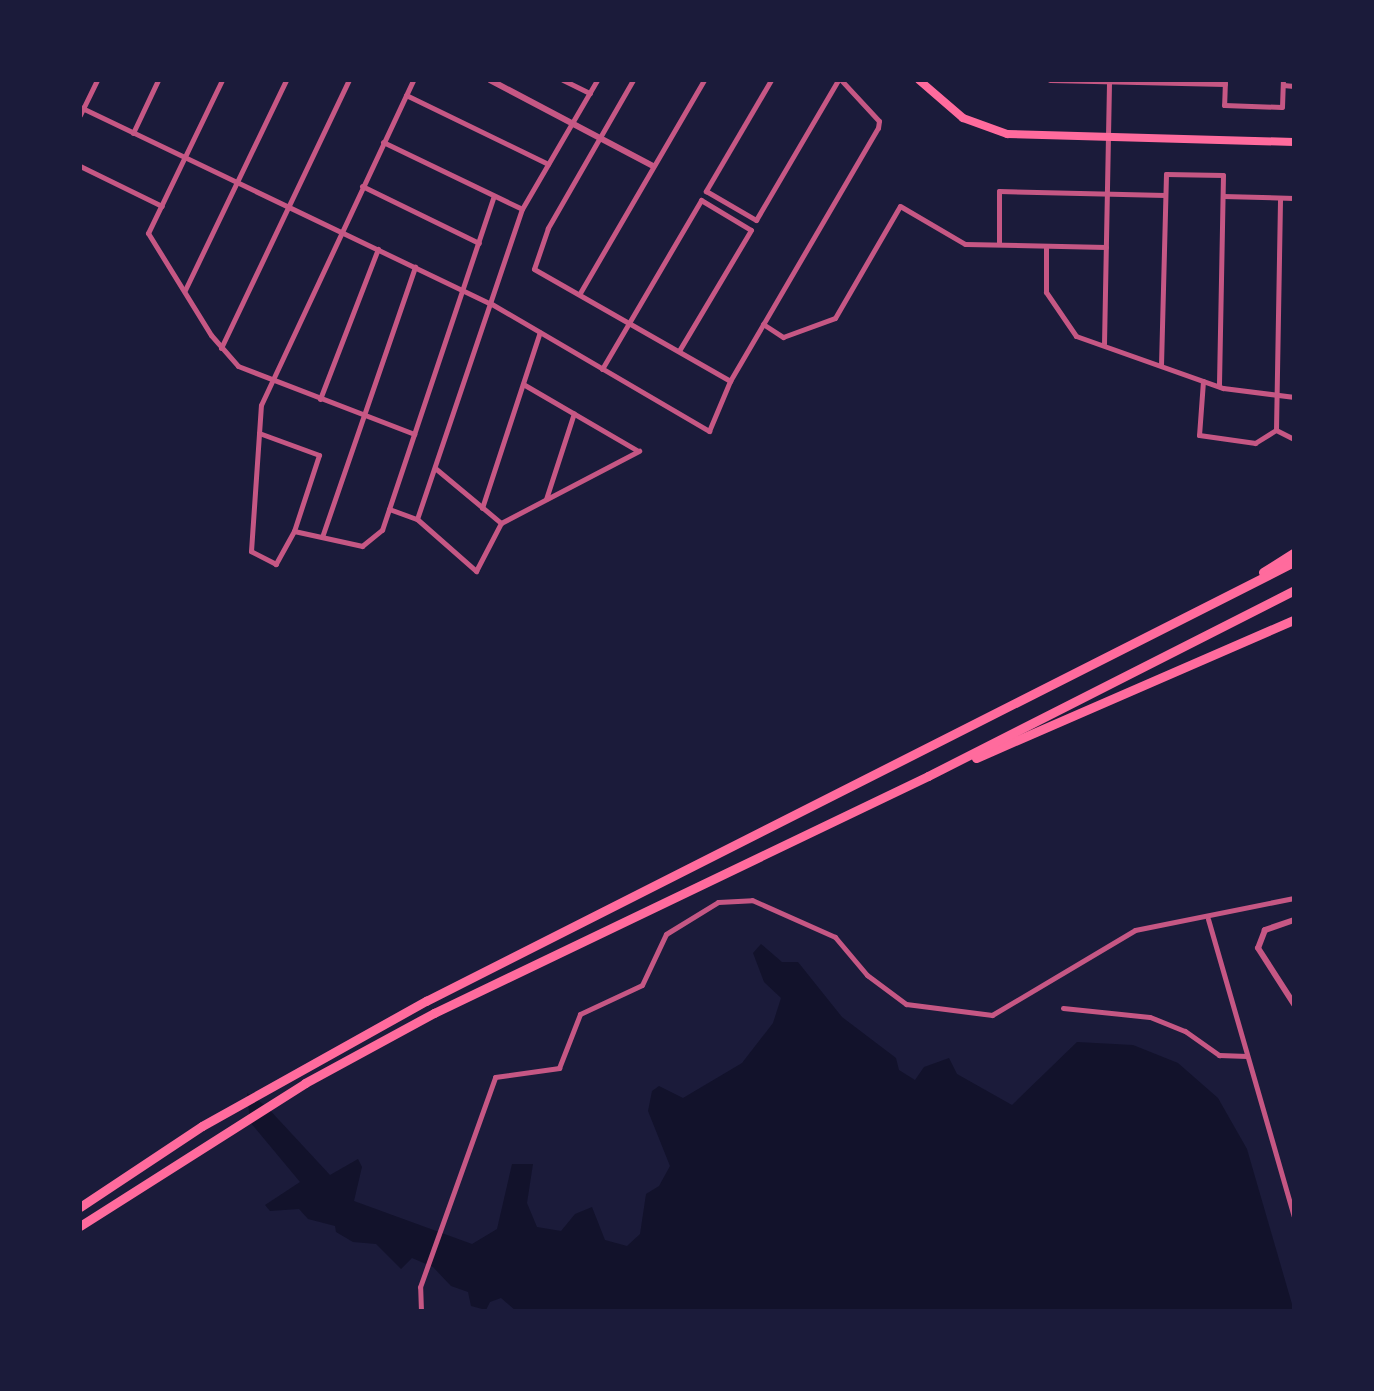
<!DOCTYPE html>
<html>
<head>
<meta charset="utf-8">
<style>
	body { margin:0 }
	#map { position:relative; width:1374px; height:1391px; overflow:hidden; background:#1b1b3a; font-family:"Open Sans",sans-serif }
	div>[style] { position:absolute }
	[style*='--x'] { left:calc(var(--x)*1px); top:calc(var(--y)*1px); width:calc(var(--w)*1px); rotate:calc(var(--a)*1deg) }
	.water>* { inset:0; background:#12122b }
	.minor>* { height:5px; margin:-2.5px; padding:0 2.5px; transform-origin:2.5px; border-radius:2.5px; background:#c65784 }
	.tertiary>* { height:6px; margin:-3px; padding:0 3px; transform-origin:3px; border-radius:3px; background:#c65784 }
	.primary>* { height:8px; margin:-4px; padding:0 4px; transform-origin:4px; border-radius:4px; background:#ff6b9d }
	.motorway>* { height:9px; margin:-4.5px; padding:0 4.5px; transform-origin:4.5px; border-radius:4.5px; background:#ff6b9d }
	span { translate:-50% -50%; white-space:nowrap; text-align:center; line-height:1.15; -webkit-text-stroke:6px #1b1b3a; paint-order:stroke }
	.frame { position:absolute; inset:0; border:82px solid #1b1b3a; pointer-events:none }
</style>
</head>
<body>
<div id="map">
	<div class="water">
		<i style="clip-path:polygon(761px 944px,782px 962px,798px 962px,842px 1017px,896px 1058px,899px 1070px,915px 1080px,924px 1067px,949px 1058px,957px 1074px,1012px 1105px,1077px 1042px,1133px 1045px,1178px 1063px,1218px 1098px,1247px 1149px,1294px 1311px,516px 1311px,501px 1298px,490px 1302px,486px 1310px,471px 1306px,468px 1292px,451px 1286px,433px 1267px,412px 1258px,401px 1269px,376px 1244px,353px 1242px,336px 1232px,335px 1226px,308px 1219px,299px 1209px,270px 1211px,265px 1205px,300px 1182px,250px 1122px,247px 1093px,266px 1106px,330px 1175px,358px 1159px,362px 1167px,354px 1201px,472px 1244px,497px 1229px,512px 1164px,533px 1164px,527px 1203px,537px 1227px,561px 1231px,575px 1214px,592px 1207px,605px 1240px,627px 1246px,640px 1234px,646px 1194px,659px 1186px,670px 1166px,648px 1111px,652px 1091px,659px 1086px,683px 1098px,742px 1063px,773px 1023px,781px 998px,764px 982px,753px 953px)"></i>
	</div>
	<div class="minor">
		<i style="--x:222;--y:80;--w:170;--a:115.8"></i>
		<i style="--x:148;--y:233;--w:120;--a:58.3"></i>
		<i style="--x:211;--y:335;--w:41;--a:48.9"></i>
		<i style="--x:238;--y:366;--w:189;--a:21.1"></i>
		<i style="--x:563;--y:80;--w:30;--a:26"></i>
		<i style="--x:633;--y:80;--w:171;--a:119.9"></i>
		<i style="--x:548;--y:228;--w:43;--a:108.9"></i>
		<i style="--x:534;--y:269;--w:226;--a:29.7"></i>
		<i style="--x:771;--y:80;--w:129;--a:120.4"></i>
		<i style="--x:706;--y:191;--w:58;--a:30.1"></i>
		<i style="--x:756;--y:220;--w:162;--a:-59.6"></i>
		<i style="--x:1050;--y:80;--w:175;--a:1.3"></i>
		<i style="--x:1225;--y:80;--w:25;--a:92"></i>
		<i style="--x:1224;--y:105;--w:58;--a:2"></i>
		<i style="--x:1282;--y:107;--w:27;--a:-88"></i>
		<i style="--x:1283;--y:85;--w:11;--a:5"></i>
		<i style="--x:406;--y:95;--w:158;--a:25.9"></i>
		<i style="--x:80;--y:107;--w:454;--a:25.6"></i>
		<i style="--x:490;--y:303;--w:254;--a:30.3"></i>
		<i style="--x:709;--y:431;--w:54;--a:-67.2"></i>
		<i style="--x:730;--y:381;--w:293;--a:-59.7"></i>
		<i style="--x:878;--y:128;--w:7;--a:-82"></i>
		<i style="--x:879;--y:121;--w:56;--a:-132.8"></i>
		<i style="--x:80;--y:115;--w:39;--a:-64"></i>
		<i style="--x:133;--y:133;--w:59;--a:-64.7"></i>
		<i style="--x:383;--y:142;--w:154;--a:25.7"></i>
		<i style="--x:80;--y:166;--w:91;--a:26"></i>
		<i style="--x:362;--y:186;--w:130;--a:26"></i>
		<i style="--x:1223;--y:196;--w:71;--a:1.6"></i>
		<i style="--x:999;--y:244;--w:53;--a:-90"></i>
		<i style="--x:999;--y:191;--w:166;--a:1.4"></i>
		<i style="--x:1046;--y:246;--w:46;--a:90"></i>
		<i style="--x:1046;--y:292;--w:53;--a:55.7"></i>
		<i style="--x:1076;--y:336;--w:156;--a:19.5"></i>
		<i style="--x:1223;--y:388;--w:72;--a:7.2"></i>
		<i style="--x:185;--y:290;--w:233;--a:-64.3"></i>
		<i style="--x:580;--y:293;--w:246;--a:-59.8"></i>
		<i style="--x:763;--y:324;--w:24;--a:33"></i>
		<i style="--x:783;--y:337;--w:55;--a:-20.1"></i>
		<i style="--x:835;--y:318;--w:129;--a:-59.9"></i>
		<i style="--x:900;--y:206;--w:75;--a:30.3"></i>
		<i style="--x:965;--y:244;--w:141;--a:1.2"></i>
		<i style="--x:1104;--y:344;--w:264;--a:-88.9"></i>
		<i style="--x:221;--y:348;--w:297;--a:-64.5"></i>
		<i style="--x:1161;--y:365;--w:191;--a:-88.5"></i>
		<i style="--x:1166;--y:174;--w:57;--a:1"></i>
		<i style="--x:1223;--y:175;--w:211;--a:91.1"></i>
		<i style="--x:602;--y:369;--w:196;--a:-59.6"></i>
		<i style="--x:701;--y:200;--w:58;--a:31"></i>
		<i style="--x:751;--y:230;--w:141;--a:120.8"></i>
		<i style="--x:1203;--y:381;--w:54;--a:94.2"></i>
		<i style="--x:1199;--y:435;--w:57;--a:8.1"></i>
		<i style="--x:1255;--y:443;--w:25;--a:-32"></i>
		<i style="--x:523;--y:384;--w:133;--a:30.2"></i>
		<i style="--x:320;--y:399;--w:161;--a:-68.9"></i>
		<i style="--x:1276;--y:430;--w:232;--a:-89"></i>
		<i style="--x:1276;--y:430;--w:20;--a:27"></i>
		<i style="--x:259;--y:433;--w:64;--a:20.1"></i>
		<i style="--x:319;--y:455;--w:80;--a:108.2"></i>
		<i style="--x:294;--y:531;--w:38;--a:119"></i>
		<i style="--x:276;--y:564;--w:28;--a:-153"></i>
		<i style="--x:251;--y:551;--w:146;--a:-86.1"></i>
		<i style="--x:261;--y:405;--w:359;--a:-64.9"></i>
		<i style="--x:435;--y:468;--w:86;--a:39.8"></i>
		<i style="--x:501;--y:523;--w:156;--a:-27.6"></i>
		<i style="--x:546;--y:499;--w:90;--a:-72"></i>
		<i style="--x:482;--y:508;--w:185;--a:-71.8"></i>
		<i style="--x:389;--y:509;--w:30;--a:20"></i>
		<i style="--x:417;--y:519;--w:327;--a:-71.3"></i>
		<i style="--x:522;--y:209;--w:149;--a:-59.8"></i>
		<i style="--x:417;--y:519;--w:79;--a:41.4"></i>
		<i style="--x:476;--y:571;--w:54;--a:-62.5"></i>
		<i style="--x:294;--y:531;--w:70;--a:12.4"></i>
		<i style="--x:362;--y:546;--w:26;--a:-39"></i>
		<i style="--x:382;--y:530;--w:352;--a:-71.5"></i>
		<i style="--x:322;--y:537;--w:286;--a:-71"></i>
		<i style="--x:1208;--y:919;--w:309;--a:73.9"></i>
		<i style="--x:1063;--y:1008;--w:87;--a:5.9"></i>
		<i style="--x:1150;--y:1017;--w:38;--a:22"></i>
		<i style="--x:1185;--y:1031;--w:42;--a:35.2"></i>
		<i style="--x:1219;--y:1055;--w:28;--a:2"></i>
		<i style="--x:421;--y:1311;--w:24;--a:-92"></i>
		<i style="--x:420;--y:1287;--w:223;--a:-70.3"></i>
		<i style="--x:495;--y:1077;--w:65;--a:-8"></i>
		<i style="--x:559;--y:1068;--w:58;--a:-68.7"></i>
		<i style="--x:580;--y:1014;--w:68;--a:-25.1"></i>
		<i style="--x:642;--y:985;--w:56;--a:-64.8"></i>
		<i style="--x:666;--y:934;--w:61;--a:-31.6"></i>
		<i style="--x:718;--y:902;--w:34;--a:-3"></i>
		<i style="--x:752;--y:900;--w:91;--a:24"></i>
		<i style="--x:835;--y:937;--w:50;--a:49.9"></i>
		<i style="--x:867;--y:975;--w:49;--a:36.6"></i>
		<i style="--x:906;--y:1004;--w:87;--a:7.3"></i>
		<i style="--x:992;--y:1015;--w:166;--a:-30.7"></i>
		<i style="--x:1135;--y:930;--w:162;--a:-11.4"></i>
	</div>
	<div class="tertiary">
		<i style="--x:490;--y:80;--w:184;--a:27.8"></i>
		<i style="--x:1294;--y:920;--w:31;--a:161"></i>
		<i style="--x:1265;--y:930;--w:19;--a:111"></i>
		<i style="--x:1258;--y:948;--w:67;--a:57.3"></i>
	</div>
	<div class="primary">
		<i style="--x:919;--y:80;--w:58;--a:40.8"></i>
		<i style="--x:963;--y:118;--w:47;--a:20"></i>
		<i style="--x:1007;--y:134;--w:287;--a:1.6"></i>
	</div>
	<div class="motorway">
		<i style="--x:1263;--y:572;--w:36;--a:-32"></i>
		<i style="--x:976;--y:758;--w:347;--a:-23.5"></i>
		<i style="--x:80;--y:1207;--w:146;--a:-33.6"></i>
		<i style="--x:202;--y:1126;--w:257;--a:-29.2"></i>
		<i style="--x:426;--y:1001;--w:973;--a:-26.83"></i>
		<i style="--x:80;--y:1226;--w:267;--a:-32.4"></i>
		<i style="--x:305;--y:1083;--w:147;--a:-28.5"></i>
		<i style="--x:434;--y:1013;--w:548;--a:-25.63"></i>
		<i style="--x:928;--y:776;--w:411;--a:-26.9"></i>
	</div>
	<div class="frame"></div>
</div>
</body>
</html>
